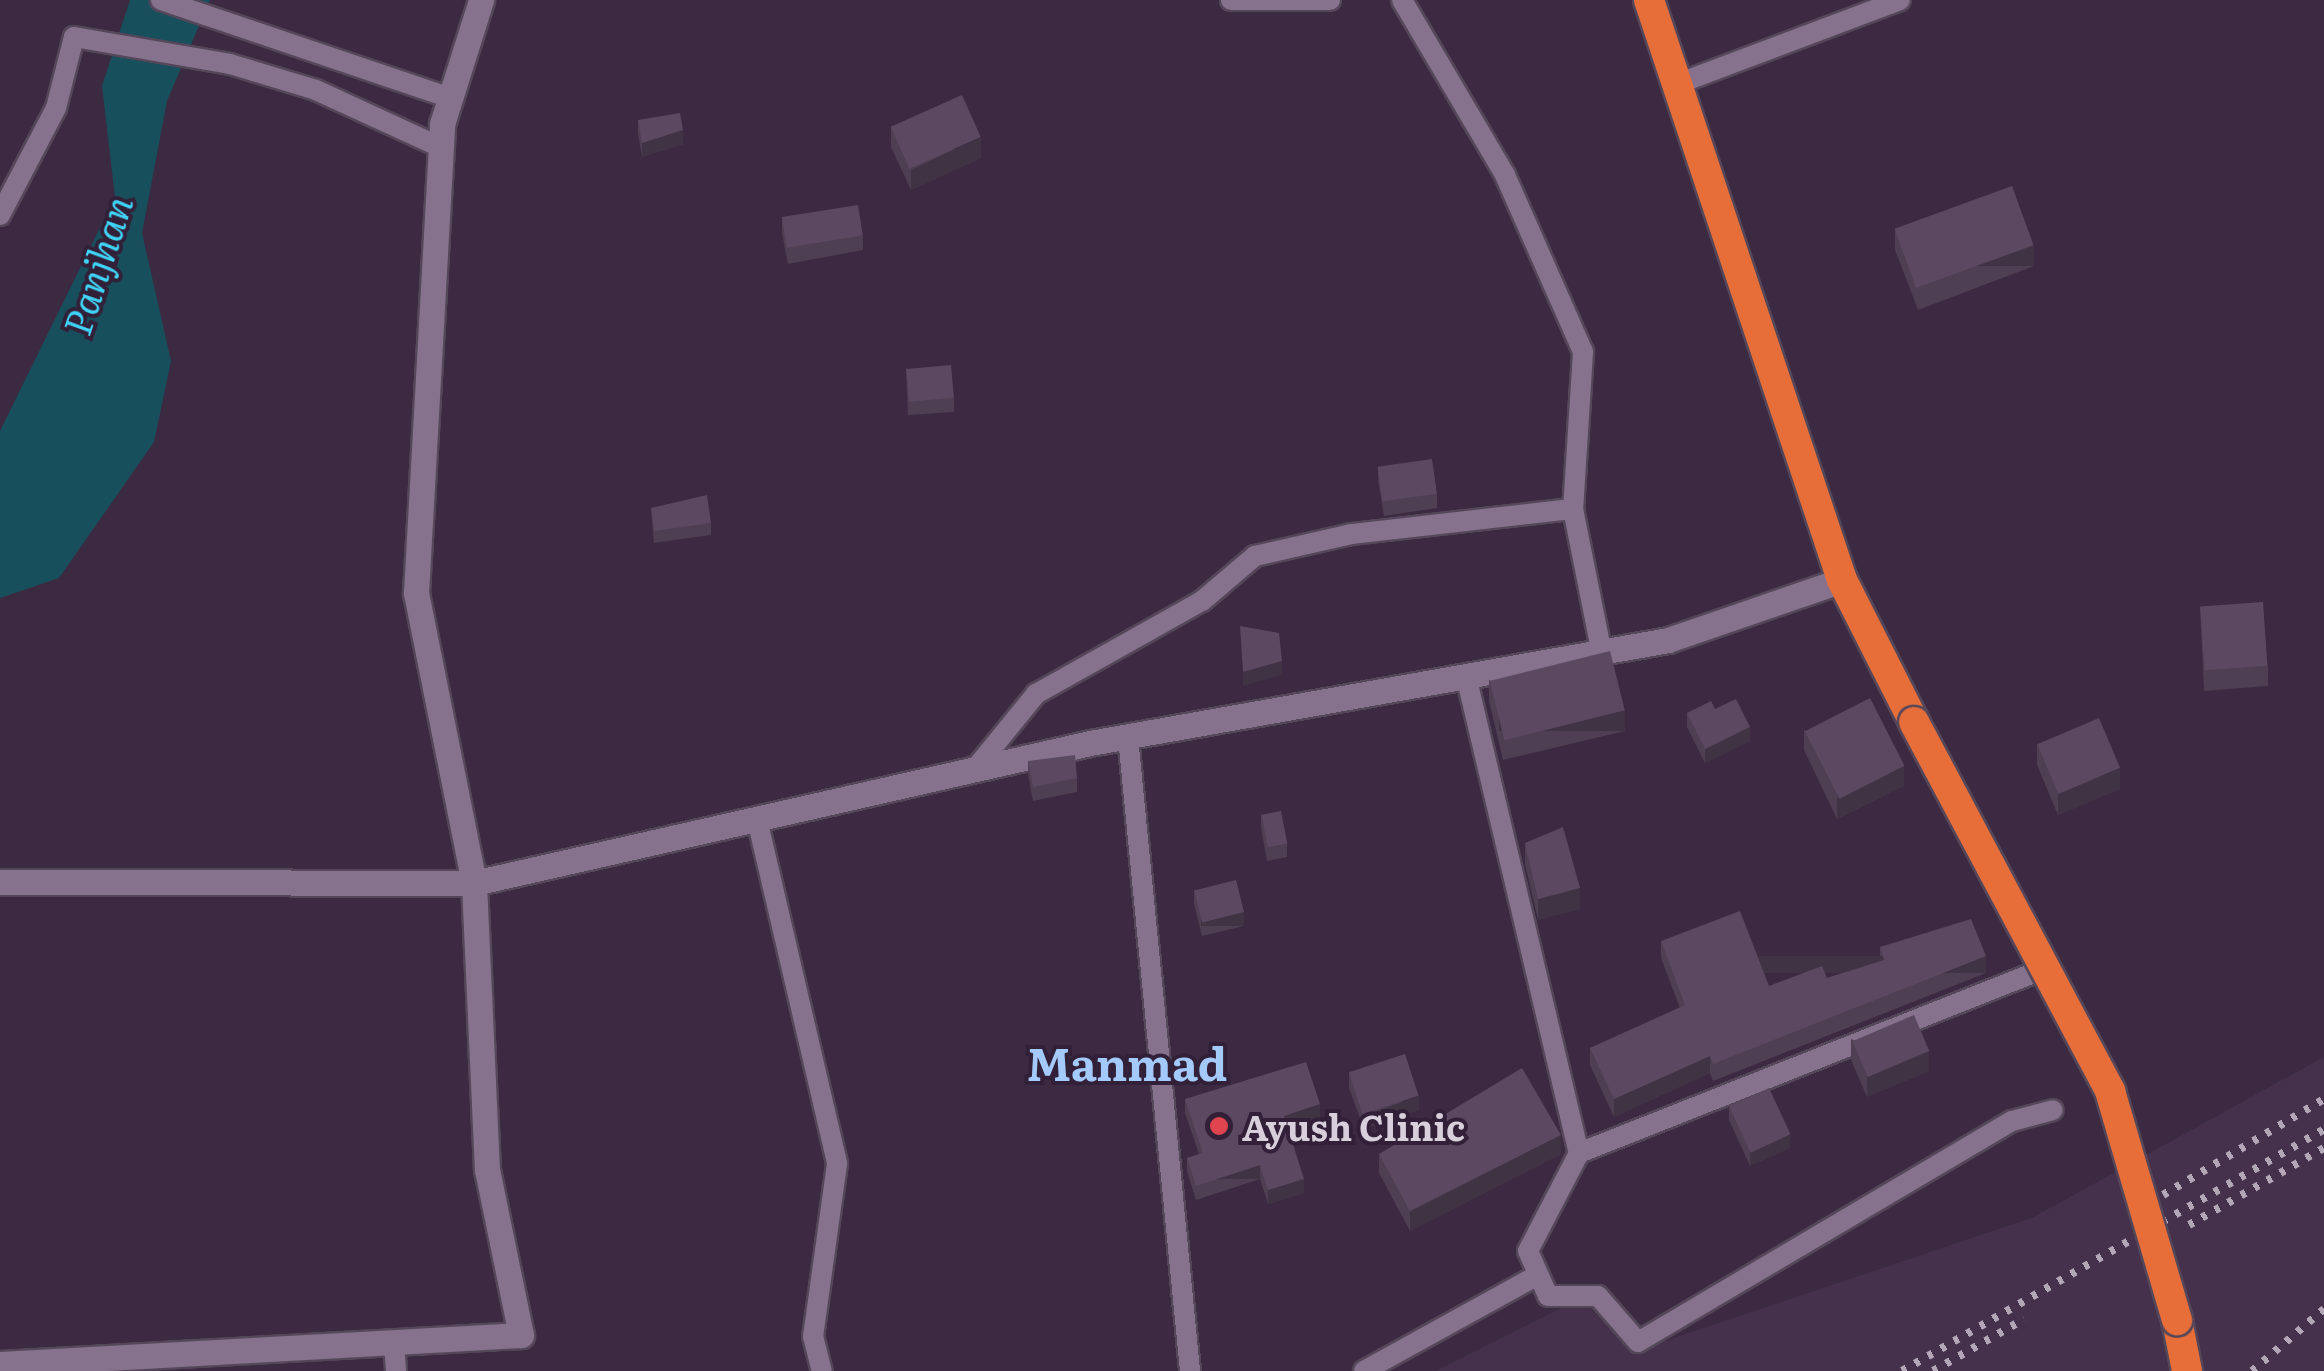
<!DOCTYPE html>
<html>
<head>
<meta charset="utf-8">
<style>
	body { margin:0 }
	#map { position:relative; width:2324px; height:1371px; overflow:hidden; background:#3b2a41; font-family:Literata,serif }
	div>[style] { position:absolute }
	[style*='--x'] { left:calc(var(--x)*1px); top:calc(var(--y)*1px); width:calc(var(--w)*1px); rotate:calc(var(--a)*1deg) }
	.built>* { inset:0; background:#46314d }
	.water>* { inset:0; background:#184f5d }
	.roads { filter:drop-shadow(2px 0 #55475a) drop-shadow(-2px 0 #55475a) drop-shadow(0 2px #55475a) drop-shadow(0 -2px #55475a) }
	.street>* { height:20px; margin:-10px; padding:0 10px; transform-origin:10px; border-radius:10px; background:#86728d }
	.secondary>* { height:25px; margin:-12.5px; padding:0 12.5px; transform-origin:12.5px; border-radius:12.5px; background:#86728d }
	.highway>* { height:30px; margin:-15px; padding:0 15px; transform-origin:15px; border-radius:15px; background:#e86e39 }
	.rail>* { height:8px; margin-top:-4px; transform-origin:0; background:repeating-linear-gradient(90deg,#b3a7b7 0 5px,transparent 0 15px) }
	.bridges { filter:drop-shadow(2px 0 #55475a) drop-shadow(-2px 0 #55475a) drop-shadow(0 2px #55475a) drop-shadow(0 -2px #55475a) }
	.highway-bridge>* { height:30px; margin:-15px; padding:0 15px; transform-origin:15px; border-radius:15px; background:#e86e39 }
	.wall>* { inset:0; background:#4e3f53 }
	.shaded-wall>* { inset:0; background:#403344; transform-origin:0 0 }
	.building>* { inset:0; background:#5b4961; transform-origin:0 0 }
	.dots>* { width:28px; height:28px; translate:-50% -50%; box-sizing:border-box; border:5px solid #312037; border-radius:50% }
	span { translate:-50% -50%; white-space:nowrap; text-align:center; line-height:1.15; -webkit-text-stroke:8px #312037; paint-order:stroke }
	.poi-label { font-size:35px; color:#d8cedc; font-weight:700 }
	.left { translate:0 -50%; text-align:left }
	.water-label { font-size:38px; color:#40d5f8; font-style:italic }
	.district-label { font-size:45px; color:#a3cafa; font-weight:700 }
</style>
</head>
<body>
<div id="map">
	<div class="built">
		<i style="clip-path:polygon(2324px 1057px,2324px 1371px,1436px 1371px,1581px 1298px,1632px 1352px,2032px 1218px)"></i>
	</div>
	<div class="water">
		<i style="clip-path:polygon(130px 0,210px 0,167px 101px,142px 233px,171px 361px,154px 442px,59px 578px,0 598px,0 431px,115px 197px,102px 86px)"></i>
	</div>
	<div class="roads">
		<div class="street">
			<i style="--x:161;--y:0;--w:305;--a:18.7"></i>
			<i style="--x:1231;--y:0;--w:99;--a:0"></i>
			<i style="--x:1402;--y:0;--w:203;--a:59.5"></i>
			<i style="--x:1505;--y:175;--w:193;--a:66.2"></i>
			<i style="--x:1583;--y:352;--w:157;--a:93.6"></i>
			<i style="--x:1677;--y:84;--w:238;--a:-20.6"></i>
			<i style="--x:0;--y:215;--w:121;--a:-62.4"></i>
			<i style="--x:56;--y:108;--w:73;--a:-75.8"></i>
			<i style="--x:74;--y:37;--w:158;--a:9.8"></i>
			<i style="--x:230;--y:64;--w:90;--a:16.8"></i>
			<i style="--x:316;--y:90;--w:136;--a:24.7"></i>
			<i style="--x:1467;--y:680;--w:486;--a:76.7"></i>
			<i style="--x:1579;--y:1153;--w:495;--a:-21.6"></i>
			<i style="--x:1128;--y:737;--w:637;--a:84.41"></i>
			<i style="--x:975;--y:769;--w:97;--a:-50.9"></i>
			<i style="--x:1036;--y:694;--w:190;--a:-29.3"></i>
			<i style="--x:1202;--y:601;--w:70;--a:-40.3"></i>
			<i style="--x:1255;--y:556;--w:99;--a:-12.8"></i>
			<i style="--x:1352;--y:534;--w:222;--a:-6.5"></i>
			<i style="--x:1573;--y:509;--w:148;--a:78.7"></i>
			<i style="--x:757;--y:819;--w:354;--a:76.9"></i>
			<i style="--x:837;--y:1164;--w:174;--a:97.9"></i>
			<i style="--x:813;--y:1336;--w:36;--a:76"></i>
			<i style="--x:1579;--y:1153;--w:110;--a:117.5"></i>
			<i style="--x:1528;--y:1251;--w:49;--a:66"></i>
			<i style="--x:1548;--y:1296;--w:50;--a:0"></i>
			<i style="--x:1598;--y:1296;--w:61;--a:49"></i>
			<i style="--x:1638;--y:1342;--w:434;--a:-30.6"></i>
			<i style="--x:2012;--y:1121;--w:42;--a:-15"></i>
			<i style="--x:394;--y:1342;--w:29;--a:86"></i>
			<i style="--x:1364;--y:1371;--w:199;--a:-28.9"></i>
		</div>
		<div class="secondary">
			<i style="--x:0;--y:882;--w:474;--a:0.1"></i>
			<i style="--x:474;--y:883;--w:632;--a:-12.8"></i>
			<i style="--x:1090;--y:743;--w:587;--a:-10.1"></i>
			<i style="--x:1668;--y:640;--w:184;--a:-19"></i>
			<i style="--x:0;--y:1364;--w:522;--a:-3.19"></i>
			<i style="--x:521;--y:1335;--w:168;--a:-101.6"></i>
			<i style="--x:487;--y:1170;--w:287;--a:-92.6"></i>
			<i style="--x:474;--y:883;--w:296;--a:-101.3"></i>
			<i style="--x:416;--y:593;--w:470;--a:-86.8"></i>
			<i style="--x:442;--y:124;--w:130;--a:-72.5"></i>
		</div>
		<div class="highway">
			<i style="--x:1649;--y:0;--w:611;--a:71.59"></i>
			<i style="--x:1842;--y:580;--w:159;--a:63.1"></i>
			<i style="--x:2177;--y:1320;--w:52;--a:78.9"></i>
		</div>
	</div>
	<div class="rail">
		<i style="--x:2163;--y:1195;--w:187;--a:-30.8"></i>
		<i style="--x:2189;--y:1225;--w:155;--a:-29.7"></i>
		<i style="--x:1902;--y:1371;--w:486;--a:-29.8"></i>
		<i style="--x:1933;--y:1371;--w:105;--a:-29.7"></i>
		<i style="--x:2252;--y:1371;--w:95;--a:-40.7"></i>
	</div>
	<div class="bridges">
		<div class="highway-bridge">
			<i style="--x:1914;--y:722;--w:418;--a:62"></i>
			<i style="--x:2110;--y:1091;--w:239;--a:73.7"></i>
		</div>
	</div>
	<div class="wall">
		<i style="clip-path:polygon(638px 120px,683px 144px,642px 157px,638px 134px)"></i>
		<i style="clip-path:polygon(891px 127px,981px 158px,911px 190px,891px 147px)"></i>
		<i style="clip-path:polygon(782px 219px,863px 236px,863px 250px,788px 264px,782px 233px)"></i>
		<i style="clip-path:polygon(1895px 229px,2034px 266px,1918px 310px,1895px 250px)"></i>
		<i style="clip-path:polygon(906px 368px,954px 398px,954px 412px,908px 415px)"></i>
		<i style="clip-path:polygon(1378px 467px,1437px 494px,1437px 508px,1384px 516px,1378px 481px)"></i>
		<i style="clip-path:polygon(651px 508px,711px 523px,711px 535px,654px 543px)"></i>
		<i style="clip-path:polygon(2200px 607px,2268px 666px,2268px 686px,2204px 691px)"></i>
		<i style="clip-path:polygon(1489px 680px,1625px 731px,1503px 760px,1489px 701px)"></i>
		<i style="clip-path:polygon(1715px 709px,1750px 741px,1705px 763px,1687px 727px,1687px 713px)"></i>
		<i style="clip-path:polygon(1804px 730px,1904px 786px,1837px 819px,1804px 750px)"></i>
		<i style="clip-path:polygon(2037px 744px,2120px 789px,2058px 815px,2037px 765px)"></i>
		<i style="clip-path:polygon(1028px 761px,1077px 778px,1077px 792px,1033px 801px,1028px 775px)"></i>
		<i style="clip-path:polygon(1261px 814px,1287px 843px,1287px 857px,1267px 861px,1261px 828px)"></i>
		<i style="clip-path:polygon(1525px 843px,1580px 909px,1538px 920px,1525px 864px)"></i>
		<i style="clip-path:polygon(1194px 890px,1244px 926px,1202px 936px,1194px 904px)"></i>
		<i style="clip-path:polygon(1661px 941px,1769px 986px,1827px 978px,1880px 961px,1880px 947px,1986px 973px,1713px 1081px,1710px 1073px,1614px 1117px,1590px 1065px,1590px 1048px,1680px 1008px,1661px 958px)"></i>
		<i style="clip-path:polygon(1851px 1039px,1929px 1071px,1867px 1097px,1851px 1060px)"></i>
		<i style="clip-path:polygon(1349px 1074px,1419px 1110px,1364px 1129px,1349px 1088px)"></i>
		<i style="clip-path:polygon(1185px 1099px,1320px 1118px,1288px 1128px,1304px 1193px,1268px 1204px,1260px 1179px,1196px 1200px,1187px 1172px,1187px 1158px,1199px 1154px,1185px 1113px)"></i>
		<i style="clip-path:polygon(1729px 1106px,1790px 1148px,1750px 1166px,1729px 1120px)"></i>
		<i style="clip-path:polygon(1379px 1154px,1561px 1154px,1410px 1231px,1379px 1173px)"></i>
	</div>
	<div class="shaded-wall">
		<i style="clip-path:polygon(683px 130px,683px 144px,642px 157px,642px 143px)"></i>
		<i style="clip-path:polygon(981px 137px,981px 158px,911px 190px,911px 170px)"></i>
		<i style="left:2034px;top:245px;width:21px;height:124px;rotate:90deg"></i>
		<i style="clip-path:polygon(1282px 661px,1282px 675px,1243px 686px,1243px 672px)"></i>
		<i style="left:1625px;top:710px;width:21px;height:126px;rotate:90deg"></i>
		<i style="clip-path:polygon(1750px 727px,1750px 741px,1705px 763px,1705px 749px)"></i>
		<i style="clip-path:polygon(1904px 766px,1904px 786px,1837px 819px,1837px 798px)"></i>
		<i style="clip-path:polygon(2120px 768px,2120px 789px,2058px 815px,2058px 794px)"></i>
		<i style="clip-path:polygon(1580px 888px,1580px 909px,1538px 920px,1538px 899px)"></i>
		<i style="left:1244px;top:912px;width:14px;height:43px;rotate:90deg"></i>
		<i style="left:1986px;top:956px;width:17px;height:294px;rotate:90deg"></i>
		<i style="clip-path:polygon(1929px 1051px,1929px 1071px,1867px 1097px,1867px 1076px)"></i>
		<i style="clip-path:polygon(1710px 1056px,1710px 1073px,1614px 1117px,1614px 1099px)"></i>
		<i style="clip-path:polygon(1419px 1096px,1419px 1110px,1364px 1129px,1364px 1116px)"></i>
		<i style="clip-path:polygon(1320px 1104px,1320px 1118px,1284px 1129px,1284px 1116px)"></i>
		<i style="clip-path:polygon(1790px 1134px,1790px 1148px,1750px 1166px,1750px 1152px)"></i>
		<i style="clip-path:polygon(1561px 1135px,1561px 1154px,1410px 1231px,1410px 1211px)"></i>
		<i style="left:1260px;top:1165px;width:14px;height:67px;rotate:90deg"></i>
		<i style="clip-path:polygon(1304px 1179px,1304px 1193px,1268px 1204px,1268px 1190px)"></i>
	</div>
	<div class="building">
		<i style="left:962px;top:95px;width:46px;height:78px;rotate:66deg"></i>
		<i style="clip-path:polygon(680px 113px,683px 130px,642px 143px,638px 120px)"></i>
		<i style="left:2012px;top:186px;width:63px;height:125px;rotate:70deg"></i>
		<i style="left:858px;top:205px;width:31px;height:77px;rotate:81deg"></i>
		<i style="left:951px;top:365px;width:33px;height:45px;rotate:85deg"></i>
		<i style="left:1432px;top:459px;width:35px;height:55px;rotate:82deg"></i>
		<i style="clip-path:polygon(707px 495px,711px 523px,654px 531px,651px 508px)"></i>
		<i style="left:2263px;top:602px;width:64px;height:63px;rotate:86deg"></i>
		<i style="clip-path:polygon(1240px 626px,1279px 633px,1282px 661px,1243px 672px)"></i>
		<i style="left:1610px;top:651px;width:61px;height:124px;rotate:76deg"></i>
		<i style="left:1870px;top:698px;width:76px;height:73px;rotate:63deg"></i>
		<i style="clip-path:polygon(1736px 699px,1750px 727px,1705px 749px,1687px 713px,1711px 701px,1715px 709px)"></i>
		<i style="left:2099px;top:718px;width:54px;height:67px;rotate:67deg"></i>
		<i style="clip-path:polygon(1075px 755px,1077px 778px,1033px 787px,1028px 761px)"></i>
		<i style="left:1281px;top:811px;width:33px;height:20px;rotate:79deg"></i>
		<i style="clip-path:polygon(1563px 827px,1580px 888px,1538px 899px,1525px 843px)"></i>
		<i style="left:1236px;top:880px;width:33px;height:43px;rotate:76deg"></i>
		<i style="clip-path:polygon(1740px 911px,1769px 986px,1822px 966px,1827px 978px,1884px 960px,1880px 947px,1971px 919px,1986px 956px,1713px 1064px,1710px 1056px,1614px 1099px,1590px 1048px,1685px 1005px,1661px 941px)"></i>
		<i style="left:1914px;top:1015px;width:39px;height:67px;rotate:67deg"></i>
		<i style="left:1405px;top:1054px;width:44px;height:59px;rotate:72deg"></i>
		<i style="clip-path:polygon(1306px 1062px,1320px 1104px,1284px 1116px,1304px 1179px,1268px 1190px,1260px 1165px,1196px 1186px,1187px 1158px,1203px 1153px,1185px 1099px)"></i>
		<i style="clip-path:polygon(1522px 1068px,1561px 1135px,1410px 1211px,1379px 1154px)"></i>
		<i style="left:1769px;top:1088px;width:51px;height:44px;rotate:65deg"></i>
	</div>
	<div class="dots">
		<i style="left:1219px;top:1126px;background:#e0444e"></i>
	</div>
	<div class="poi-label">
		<span class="left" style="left:1242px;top:1126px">Ayush Clinic</span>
	</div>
	<div class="water-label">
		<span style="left:96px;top:265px;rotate:-72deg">Panjhan</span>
	</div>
	<div class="district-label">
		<span style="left:1127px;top:1062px">Manmad</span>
	</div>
</div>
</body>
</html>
